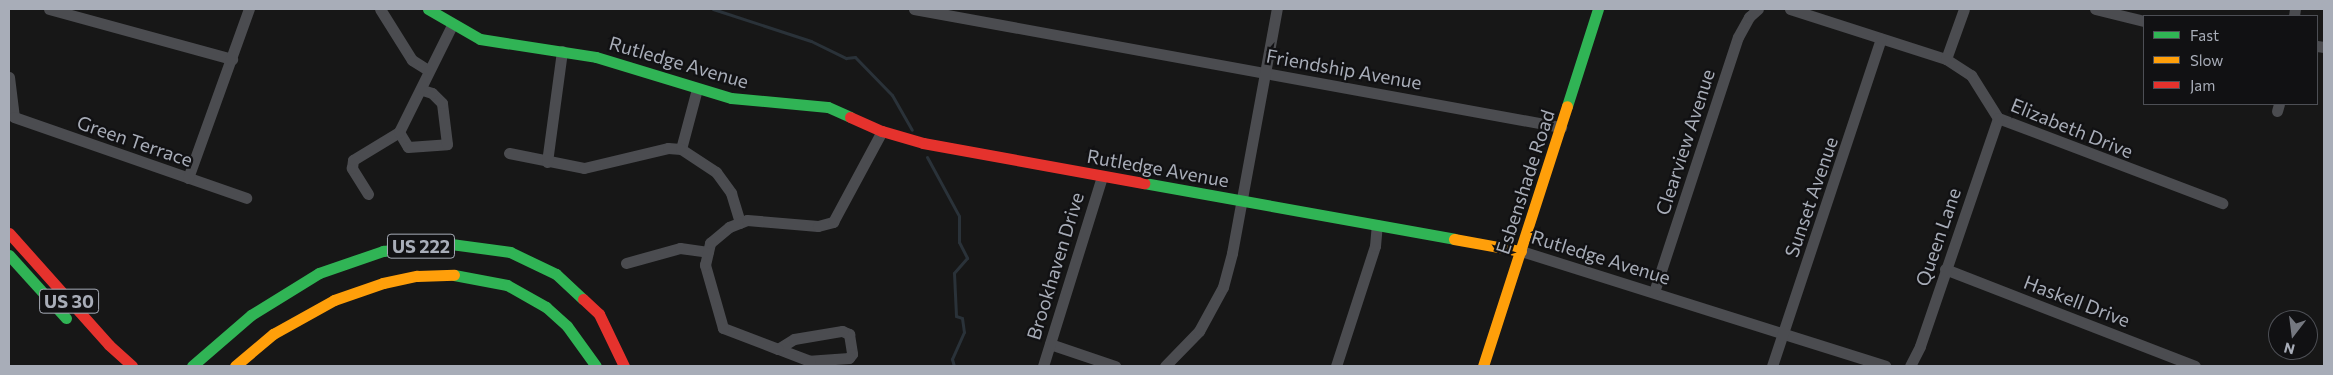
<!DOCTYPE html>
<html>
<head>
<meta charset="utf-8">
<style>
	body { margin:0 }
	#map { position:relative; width:2333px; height:375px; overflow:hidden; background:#171717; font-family:Commissioner,sans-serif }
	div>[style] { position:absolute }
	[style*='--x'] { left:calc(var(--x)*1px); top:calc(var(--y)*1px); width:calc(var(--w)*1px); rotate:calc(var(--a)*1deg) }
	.stream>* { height:3px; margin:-1.5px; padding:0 1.5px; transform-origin:1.5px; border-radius:1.5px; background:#2a3239 }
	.street>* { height:11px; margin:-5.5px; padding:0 5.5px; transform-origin:5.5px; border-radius:5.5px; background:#4b4c50 }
	.fast>* { height:11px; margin:-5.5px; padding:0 5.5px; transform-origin:5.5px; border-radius:5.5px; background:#30b455 }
	.slow>* { height:11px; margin:-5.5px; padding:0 5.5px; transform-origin:5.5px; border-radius:5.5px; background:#ff9f0a }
	.jam>* { height:11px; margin:-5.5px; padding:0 5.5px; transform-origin:5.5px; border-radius:5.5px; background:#e5322d }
	span { translate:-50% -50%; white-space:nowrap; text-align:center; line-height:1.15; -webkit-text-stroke:4.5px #111113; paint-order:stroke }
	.shield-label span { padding:1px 4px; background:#111113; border:1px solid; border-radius:4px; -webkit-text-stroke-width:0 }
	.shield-label { font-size:18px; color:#a8adb8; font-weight:700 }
	.street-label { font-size:19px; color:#a8adb8 }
	.frame { position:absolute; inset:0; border:10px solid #a8adb8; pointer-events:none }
	.legend { position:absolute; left:2143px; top:15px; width:175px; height:90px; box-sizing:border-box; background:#111113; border:1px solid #4d4f55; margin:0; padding:6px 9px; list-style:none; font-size:15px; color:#a8adb8 }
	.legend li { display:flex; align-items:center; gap:10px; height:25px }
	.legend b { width:25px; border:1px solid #4d4f55 }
	.north { position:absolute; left:2268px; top:310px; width:50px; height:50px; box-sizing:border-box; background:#111113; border:1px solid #4d4f55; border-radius:50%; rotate:195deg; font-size:14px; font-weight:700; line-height:20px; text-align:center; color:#a8adb8 }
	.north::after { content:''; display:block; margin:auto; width:18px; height:22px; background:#757880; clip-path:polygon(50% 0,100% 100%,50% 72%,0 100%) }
</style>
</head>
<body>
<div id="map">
	<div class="stream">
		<i style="--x:713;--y:9;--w:103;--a:18.1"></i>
		<i style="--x:811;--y:41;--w:39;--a:26"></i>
		<i style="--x:846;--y:58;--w:9;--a:-6"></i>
		<i style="--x:855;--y:57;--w:53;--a:45.8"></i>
		<i style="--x:892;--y:95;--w:40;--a:60.3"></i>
		<i style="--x:927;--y:157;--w:67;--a:61.5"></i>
		<i style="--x:959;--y:216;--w:26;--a:90"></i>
		<i style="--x:959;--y:242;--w:18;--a:63"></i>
		<i style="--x:967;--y:258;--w:20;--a:131"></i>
		<i style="--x:954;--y:273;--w:43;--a:87.3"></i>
		<i style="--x:956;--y:316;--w:6;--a:18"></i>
		<i style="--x:962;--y:318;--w:14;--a:82"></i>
		<i style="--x:964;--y:332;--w:30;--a:114"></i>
		<i style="--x:952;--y:359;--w:7;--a:74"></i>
	</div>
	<div class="street">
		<i style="--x:49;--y:9;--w:190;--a:15.3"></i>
		<i style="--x:380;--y:9;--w:60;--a:57.9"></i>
		<i style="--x:412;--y:60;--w:19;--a:32"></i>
		<i style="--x:914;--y:9;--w:658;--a:10.34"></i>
		<i style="--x:1790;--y:9;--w:164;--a:17.8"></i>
		<i style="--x:1946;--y:59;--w:30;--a:33"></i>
		<i style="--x:1971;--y:75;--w:51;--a:57.9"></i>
		<i style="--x:1998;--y:118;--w:240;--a:20.8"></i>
		<i style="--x:2095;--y:9;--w:50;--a:13.8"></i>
		<i style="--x:2294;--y:16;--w:7;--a:-82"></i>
		<i style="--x:2317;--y:46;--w:7;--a:8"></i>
		<i style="--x:1946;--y:59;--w:53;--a:-70.2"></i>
		<i style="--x:9;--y:77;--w:40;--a:82.9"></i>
		<i style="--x:14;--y:117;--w:246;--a:19.2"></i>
		<i style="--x:2277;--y:111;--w:7;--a:-74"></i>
		<i style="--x:399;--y:132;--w:17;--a:59"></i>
		<i style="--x:408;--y:147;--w:39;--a:-4"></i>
		<i style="--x:447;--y:144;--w:41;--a:-97"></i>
		<i style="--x:442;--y:103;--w:14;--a:-135"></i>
		<i style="--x:432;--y:93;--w:10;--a:-163"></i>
		<i style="--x:681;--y:149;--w:62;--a:-75.1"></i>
		<i style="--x:509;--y:153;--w:76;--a:11.3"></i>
		<i style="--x:584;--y:168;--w:86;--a:-13.4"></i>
		<i style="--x:668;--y:148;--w:13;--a:4"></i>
		<i style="--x:681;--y:149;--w:42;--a:33.3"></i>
		<i style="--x:716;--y:172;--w:26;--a:54"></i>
		<i style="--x:731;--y:193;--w:31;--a:73"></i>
		<i style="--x:547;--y:162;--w:112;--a:-82.3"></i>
		<i style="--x:188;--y:178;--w:180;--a:-70.2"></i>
		<i style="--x:368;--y:194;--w:31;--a:-122"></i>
		<i style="--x:352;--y:168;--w:8;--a:-83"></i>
		<i style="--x:353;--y:160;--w:54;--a:-31.3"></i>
		<i style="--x:399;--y:132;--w:119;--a:-63.6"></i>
		<i style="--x:1521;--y:251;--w:382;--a:17.5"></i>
		<i style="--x:626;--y:263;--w:56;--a:-15.5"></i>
		<i style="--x:680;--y:248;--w:28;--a:8"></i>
		<i style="--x:1945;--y:269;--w:268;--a:21.2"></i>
		<i style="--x:1654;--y:292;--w:268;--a:-71.8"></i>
		<i style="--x:1738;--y:37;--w:23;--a:-61"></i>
		<i style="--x:1749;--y:17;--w:12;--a:-42"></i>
		<i style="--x:842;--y:331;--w:8;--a:23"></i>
		<i style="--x:849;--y:334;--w:20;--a:81"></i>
		<i style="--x:852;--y:354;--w:5;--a:127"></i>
		<i style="--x:849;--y:358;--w:39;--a:176"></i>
		<i style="--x:810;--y:361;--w:34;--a:-159"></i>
		<i style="--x:778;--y:349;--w:19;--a:-32"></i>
		<i style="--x:794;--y:339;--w:49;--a:-9.5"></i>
		<i style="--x:1050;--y:344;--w:69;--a:18.7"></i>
		<i style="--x:778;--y:349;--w:59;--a:-159.1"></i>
		<i style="--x:723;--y:328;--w:66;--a:-105.9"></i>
		<i style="--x:705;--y:265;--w:23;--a:-77"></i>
		<i style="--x:710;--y:243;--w:25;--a:-40"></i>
		<i style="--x:729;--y:227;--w:19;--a:-21"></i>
		<i style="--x:747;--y:220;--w:71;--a:4.8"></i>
		<i style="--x:818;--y:226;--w:16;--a:-15"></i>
		<i style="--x:833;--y:222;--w:103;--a:-61.7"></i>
		<i style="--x:1043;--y:366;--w:199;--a:-72.7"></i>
		<i style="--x:1165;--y:366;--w:49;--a:-45.8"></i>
		<i style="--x:1199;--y:331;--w:50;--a:-61.4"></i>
		<i style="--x:1223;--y:287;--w:35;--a:-75"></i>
		<i style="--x:1232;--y:253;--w:248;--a:-79.6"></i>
		<i style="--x:1336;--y:366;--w:126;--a:-72"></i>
		<i style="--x:1375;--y:246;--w:21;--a:-85"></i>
		<i style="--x:1772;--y:366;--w:345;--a:-71.6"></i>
		<i style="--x:1910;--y:366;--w:22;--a:-63"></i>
		<i style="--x:1920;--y:346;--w:241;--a:-71.1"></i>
	</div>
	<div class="fast">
		<i style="--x:428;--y:9;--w:60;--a:30"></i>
		<i style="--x:480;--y:39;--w:117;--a:8.8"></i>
		<i style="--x:596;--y:57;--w:141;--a:16.9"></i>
		<i style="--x:731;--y:98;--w:97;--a:5.3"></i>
		<i style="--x:828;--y:107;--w:24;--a:24"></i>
		<i style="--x:1567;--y:106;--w:102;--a:-72.3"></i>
		<i style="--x:1144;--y:183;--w:315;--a:10.2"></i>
		<i style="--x:9;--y:255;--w:85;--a:47.9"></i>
		<i style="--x:454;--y:275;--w:54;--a:10.7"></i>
		<i style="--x:507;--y:285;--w:45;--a:29.4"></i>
		<i style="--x:546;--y:307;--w:28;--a:42"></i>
		<i style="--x:567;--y:326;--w:49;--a:54.1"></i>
		<i style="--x:192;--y:366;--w:78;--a:-40.8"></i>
		<i style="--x:251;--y:315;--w:80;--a:-31.7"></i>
		<i style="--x:319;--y:273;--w:68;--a:-19"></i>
		<i style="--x:383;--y:251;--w:68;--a:-5.9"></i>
		<i style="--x:451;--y:244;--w:60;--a:7.7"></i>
		<i style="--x:510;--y:252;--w:51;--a:25.6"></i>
		<i style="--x:556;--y:274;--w:37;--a:43"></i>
	</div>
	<div class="slow">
		<i style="--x:1454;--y:239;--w:68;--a:10.2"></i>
		<i style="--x:235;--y:366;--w:50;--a:-40.1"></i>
		<i style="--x:273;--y:334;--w:70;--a:-29.1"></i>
		<i style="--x:334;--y:300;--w:52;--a:-19.1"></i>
		<i style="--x:383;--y:283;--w:35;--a:-12"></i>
		<i style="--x:417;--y:276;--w:37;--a:-2"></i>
		<i style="--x:1483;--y:366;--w:273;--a:-72.1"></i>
	</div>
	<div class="jam">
		<i style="--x:850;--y:117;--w:35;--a:24"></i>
		<i style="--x:882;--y:131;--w:43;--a:16.3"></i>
		<i style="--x:923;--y:143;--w:225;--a:10.3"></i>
		<i style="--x:9;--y:233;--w:150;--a:48.2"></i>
		<i style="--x:109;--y:345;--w:31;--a:42"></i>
		<i style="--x:583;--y:299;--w:22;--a:43"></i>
		<i style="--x:599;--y:314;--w:58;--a:64.3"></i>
	</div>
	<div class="shield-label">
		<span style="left:421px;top:246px">US 222</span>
		<span style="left:69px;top:301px">US 30</span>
	</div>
	<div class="street-label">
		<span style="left:679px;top:62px;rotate:16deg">Rutledge Avenue</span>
		<span style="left:1344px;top:69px;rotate:10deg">Friendship Avenue</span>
		<span style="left:2072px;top:128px;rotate:22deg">Elizabeth Drive</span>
		<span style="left:135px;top:141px;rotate:19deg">Green Terrace</span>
		<span style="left:1685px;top:142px;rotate:-72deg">Clearview Avenue</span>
		<span style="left:1158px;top:168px;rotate:10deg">Rutledge Avenue</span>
		<span style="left:1525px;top:182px;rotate:-72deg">Esbenshade Road</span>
		<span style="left:1811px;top:197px;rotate:-71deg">Sunset Avenue</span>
		<span style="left:1938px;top:237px;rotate:-71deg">Queen Lane</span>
		<span style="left:1601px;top:257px;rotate:17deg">Rutledge Avenue</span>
		<span style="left:1055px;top:266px;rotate:-73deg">Brookhaven Drive</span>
		<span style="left:2077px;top:301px;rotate:21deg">Haskell Drive</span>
	</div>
	<div class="frame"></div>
	<ul class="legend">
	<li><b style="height:6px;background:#30b455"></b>Fast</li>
	<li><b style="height:6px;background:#ff9f0a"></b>Slow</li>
	<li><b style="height:6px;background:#e5322d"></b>Jam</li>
	</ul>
	<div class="north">N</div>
</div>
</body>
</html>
